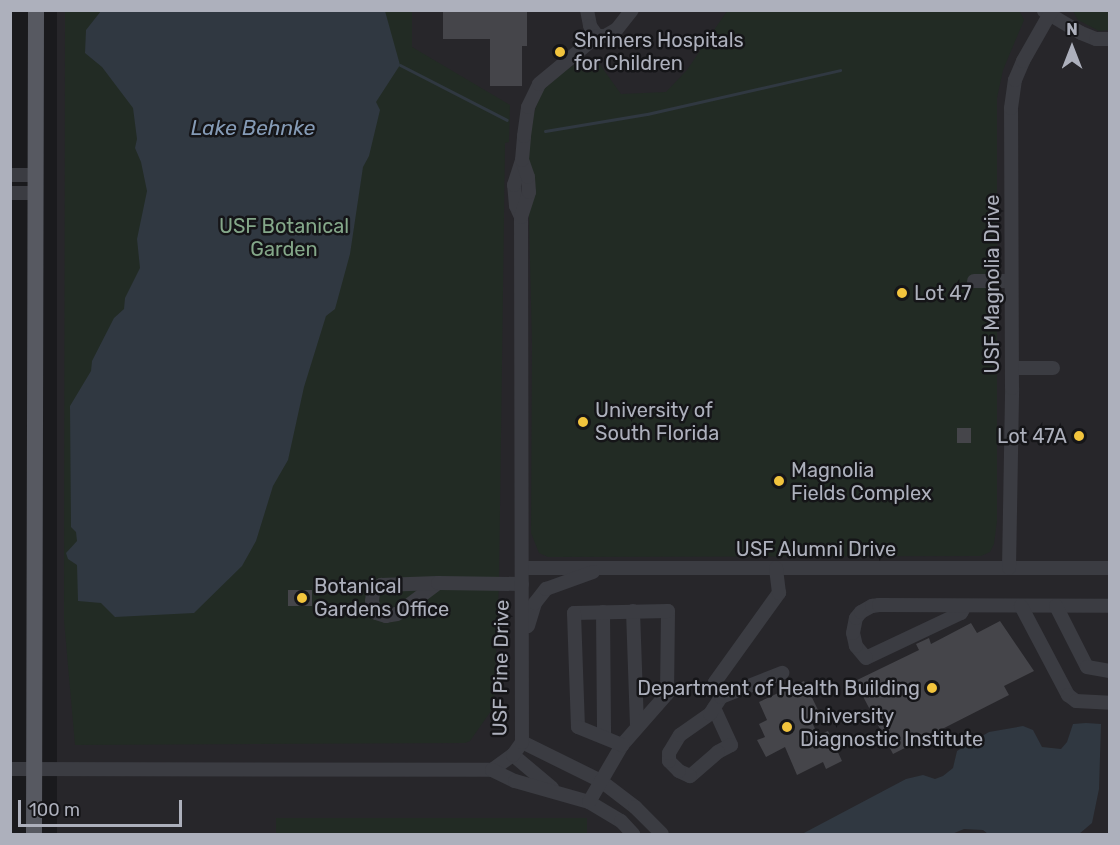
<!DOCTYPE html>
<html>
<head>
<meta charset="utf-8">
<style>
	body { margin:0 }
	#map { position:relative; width:1120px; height:845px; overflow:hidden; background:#1a1a1d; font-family:Rubik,sans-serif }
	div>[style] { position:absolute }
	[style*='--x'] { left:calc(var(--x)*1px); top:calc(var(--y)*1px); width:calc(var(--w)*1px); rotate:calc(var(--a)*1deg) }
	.built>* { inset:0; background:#27262a; transform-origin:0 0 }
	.green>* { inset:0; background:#222b24; transform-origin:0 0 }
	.water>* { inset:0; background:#303841 }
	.stream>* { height:3px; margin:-1.5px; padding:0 1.5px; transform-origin:1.5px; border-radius:1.5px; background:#303841 }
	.building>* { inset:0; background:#45454a; transform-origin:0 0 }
	.minor>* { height:14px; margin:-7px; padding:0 7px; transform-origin:7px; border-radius:7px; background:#3b3c42 }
	.major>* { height:16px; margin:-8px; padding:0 8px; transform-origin:8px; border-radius:8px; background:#575961 }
	.dots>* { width:16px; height:16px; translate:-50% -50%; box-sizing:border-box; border:3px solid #151518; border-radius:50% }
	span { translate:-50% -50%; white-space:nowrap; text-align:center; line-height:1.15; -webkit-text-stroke:5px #151518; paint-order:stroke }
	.poi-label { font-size:20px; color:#adb0bc }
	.left { translate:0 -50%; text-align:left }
	.right { translate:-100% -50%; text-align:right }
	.park-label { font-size:20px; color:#84a789 }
	.street-label { font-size:20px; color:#adb0bc }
	.water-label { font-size:21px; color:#859bb6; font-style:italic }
	.frame { position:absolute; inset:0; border:12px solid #adb0bc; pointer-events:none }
	.north { position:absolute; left:1042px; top:18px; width:60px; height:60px; -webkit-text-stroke:4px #151518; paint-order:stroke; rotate:0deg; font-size:16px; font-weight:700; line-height:24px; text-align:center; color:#adb0bc }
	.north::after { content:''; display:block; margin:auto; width:21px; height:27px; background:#adb0bc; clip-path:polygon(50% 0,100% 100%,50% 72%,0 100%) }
	.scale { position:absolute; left:18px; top:800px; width:164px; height:27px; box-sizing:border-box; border:3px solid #adb0bc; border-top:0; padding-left:8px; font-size:18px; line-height:21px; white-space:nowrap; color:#adb0bc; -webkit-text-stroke:4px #151518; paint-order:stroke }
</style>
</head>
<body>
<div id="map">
	<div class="built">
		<i style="left:57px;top:11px;width:1052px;height:823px"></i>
	</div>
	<div class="green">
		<i style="clip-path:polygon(1019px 10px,1024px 20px,1003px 70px,997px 98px,997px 521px,994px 544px,990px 552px,981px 556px,548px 557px,539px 553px,531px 533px,532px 344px,527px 134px,541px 92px,561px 74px,584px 58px,598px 62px,621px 94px,666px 92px,687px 70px,727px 11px)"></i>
		<i style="clip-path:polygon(65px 11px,412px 11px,412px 47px,510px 105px,509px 142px,505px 143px,499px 583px,494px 700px,491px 711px,470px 741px,465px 743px,75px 745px,64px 620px)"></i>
		<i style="clip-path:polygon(1073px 11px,1109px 11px,1109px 30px,1099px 31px,1078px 20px)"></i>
		<i style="left:587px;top:818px;width:16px;height:311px;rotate:90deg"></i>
	</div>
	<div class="water">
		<i style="clip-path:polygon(101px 11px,385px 11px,400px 65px,376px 102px,380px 110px,369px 156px,363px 167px,350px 254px,335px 309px,326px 316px,304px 387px,288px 460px,273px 486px,256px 541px,242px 566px,194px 613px,115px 617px,101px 603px,78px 601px,77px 565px,68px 559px,66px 553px,77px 541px,76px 532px,71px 527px,70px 406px,91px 371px,92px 361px,114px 318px,124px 309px,125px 298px,140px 268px,137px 239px,147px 191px,141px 162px,135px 148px,137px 139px,133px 108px,102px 67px,85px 53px,86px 30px)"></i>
		<i style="clip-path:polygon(1086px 723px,1101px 724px,1099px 789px,1092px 823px,1079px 834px,988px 834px,983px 830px,964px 829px,952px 834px,802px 834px,906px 779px,923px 775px,935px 779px,943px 776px,953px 768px,957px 751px,989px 732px,1023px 726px,1033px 730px,1042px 747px,1061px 749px,1067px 742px,1073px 724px)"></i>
	</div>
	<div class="stream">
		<i style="--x:400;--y:65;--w:120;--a:27.2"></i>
		<i style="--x:545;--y:131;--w:103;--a:-9.5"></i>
		<i style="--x:647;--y:114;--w:198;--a:-12.8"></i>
	</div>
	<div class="building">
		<i style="clip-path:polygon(443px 10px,527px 10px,527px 46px,522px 46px,522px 86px,490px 86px,490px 39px,443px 39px)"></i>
		<i style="left:957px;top:428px;width:14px;height:15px"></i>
		<i style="left:288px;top:590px;width:24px;height:16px"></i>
		<i style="clip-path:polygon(1000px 621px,1034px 671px,1004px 686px,1009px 695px,893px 754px,855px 681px,919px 650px,916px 644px,929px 638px,931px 644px,971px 623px,977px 633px)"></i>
		<i style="clip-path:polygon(804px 681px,818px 710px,808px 714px,818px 735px,828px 731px,842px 761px,826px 769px,823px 762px,797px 775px,785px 747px,766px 757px,757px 740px,765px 737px,759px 724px,767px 720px,759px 702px)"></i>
	</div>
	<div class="minor">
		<i style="--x:587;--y:10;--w:16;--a:79"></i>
		<i style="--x:590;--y:26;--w:12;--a:55"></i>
		<i style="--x:597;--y:36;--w:8;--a:0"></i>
		<i style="--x:605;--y:36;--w:14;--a:-30"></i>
		<i style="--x:617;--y:29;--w:24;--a:-52"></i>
		<i style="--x:1044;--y:11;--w:43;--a:30.7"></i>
		<i style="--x:1081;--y:33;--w:16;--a:22"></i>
		<i style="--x:1096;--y:39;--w:14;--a:0"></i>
		<i style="--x:10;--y:175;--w:26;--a:0"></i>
		<i style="--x:10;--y:193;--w:26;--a:0"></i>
		<i style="--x:521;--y:217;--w:12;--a:-114"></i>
		<i style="--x:516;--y:206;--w:21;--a:-95"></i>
		<i style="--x:514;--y:185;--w:26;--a:-72"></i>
		<i style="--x:974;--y:281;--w:37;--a:0"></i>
		<i style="--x:1012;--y:368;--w:41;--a:0"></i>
		<i style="--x:522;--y:568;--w:588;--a:0"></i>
		<i style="--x:1009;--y:568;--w:180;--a:-89"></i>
		<i style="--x:1012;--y:388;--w:280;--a:-90.2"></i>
		<i style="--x:1011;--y:108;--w:28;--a:-82"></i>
		<i style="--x:1015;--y:80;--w:21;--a:-67"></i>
		<i style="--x:1023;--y:61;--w:59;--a:-60.4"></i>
		<i style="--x:438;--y:583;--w:51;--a:142.9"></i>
		<i style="--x:397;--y:614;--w:11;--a:170"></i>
		<i style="--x:386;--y:616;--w:10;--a:-163"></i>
		<i style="--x:376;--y:613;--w:12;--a:-110"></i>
		<i style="--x:372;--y:602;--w:10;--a:-84"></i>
		<i style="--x:373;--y:592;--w:11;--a:-41"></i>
		<i style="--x:381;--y:585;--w:57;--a:-2"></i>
		<i style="--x:438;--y:583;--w:84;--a:0.7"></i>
		<i style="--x:965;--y:606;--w:8;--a:120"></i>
		<i style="--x:961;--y:613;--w:105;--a:154.7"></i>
		<i style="--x:866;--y:658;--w:16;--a:-130"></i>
		<i style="--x:856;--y:646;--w:13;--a:-103"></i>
		<i style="--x:853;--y:633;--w:15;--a:-79"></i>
		<i style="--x:856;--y:618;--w:8;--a:-50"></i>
		<i style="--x:861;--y:612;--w:13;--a:-29"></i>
		<i style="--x:872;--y:606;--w:7;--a:-8"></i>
		<i style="--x:879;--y:605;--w:231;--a:0.2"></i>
		<i style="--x:1021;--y:606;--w:101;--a:62.2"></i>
		<i style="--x:1068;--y:695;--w:10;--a:37"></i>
		<i style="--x:1076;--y:701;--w:34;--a:3"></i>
		<i style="--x:1056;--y:606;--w:68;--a:63.1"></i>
		<i style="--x:1087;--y:667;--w:23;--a:10"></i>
		<i style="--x:633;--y:611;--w:114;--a:88"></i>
		<i style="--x:603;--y:612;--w:125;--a:89.5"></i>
		<i style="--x:528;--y:626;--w:24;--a:-73"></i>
		<i style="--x:535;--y:603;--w:18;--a:-52"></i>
		<i style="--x:546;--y:589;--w:50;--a:-19.9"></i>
		<i style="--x:721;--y:697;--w:16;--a:-112"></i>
		<i style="--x:715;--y:682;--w:110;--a:-54.3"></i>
		<i style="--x:779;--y:593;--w:25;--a:-97"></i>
		<i style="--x:714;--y:708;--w:41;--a:65.3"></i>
		<i style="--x:731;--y:745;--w:15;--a:152"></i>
		<i style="--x:718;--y:752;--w:37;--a:139"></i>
		<i style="--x:690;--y:776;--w:12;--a:-156"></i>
		<i style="--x:679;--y:771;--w:14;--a:-135"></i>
		<i style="--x:669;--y:761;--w:8;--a:-90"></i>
		<i style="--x:669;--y:753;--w:21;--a:-59"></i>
		<i style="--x:680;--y:735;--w:37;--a:-35"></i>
		<i style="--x:710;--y:714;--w:20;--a:-57"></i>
		<i style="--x:721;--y:697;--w:66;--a:-21.5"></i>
		<i style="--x:522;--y:742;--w:88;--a:26.3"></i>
		<i style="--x:601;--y:781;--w:43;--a:37.4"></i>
		<i style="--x:635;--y:807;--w:38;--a:45"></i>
		<i style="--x:513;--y:755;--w:51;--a:40.2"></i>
		<i style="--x:10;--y:769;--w:482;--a:0.1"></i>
		<i style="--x:492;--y:770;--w:26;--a:-36"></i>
		<i style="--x:513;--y:755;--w:16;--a:-55"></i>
		<i style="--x:522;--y:742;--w:525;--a:-90.11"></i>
		<i style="--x:521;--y:217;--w:26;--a:-72"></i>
		<i style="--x:529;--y:192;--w:15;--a:-94"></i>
		<i style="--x:528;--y:177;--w:18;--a:-109"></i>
		<i style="--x:522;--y:160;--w:24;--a:-85"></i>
		<i style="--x:524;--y:136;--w:29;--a:-82"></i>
		<i style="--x:528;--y:107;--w:25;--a:-64"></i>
		<i style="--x:539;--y:84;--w:75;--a:-39.6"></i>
		<i style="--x:492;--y:770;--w:25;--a:26"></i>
		<i style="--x:515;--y:781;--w:77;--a:15.8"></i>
		<i style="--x:589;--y:802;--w:37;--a:31"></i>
		<i style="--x:621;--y:821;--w:18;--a:47"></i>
		<i style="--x:589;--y:802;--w:66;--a:-59.9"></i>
		<i style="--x:622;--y:745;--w:68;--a:-48.6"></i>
		<i style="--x:667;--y:694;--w:83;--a:-89.3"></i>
		<i style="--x:668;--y:611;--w:94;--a:178.8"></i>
		<i style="--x:574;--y:613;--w:114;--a:88"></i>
		<i style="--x:578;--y:727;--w:48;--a:22.2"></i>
	</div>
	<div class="major">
		<i style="--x:34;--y:834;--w:824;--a:-89.86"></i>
	</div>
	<div class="dots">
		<i style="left:560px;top:52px;background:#f2c43d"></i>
		<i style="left:902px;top:293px;background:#f2c43d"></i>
		<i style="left:583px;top:422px;background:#f2c43d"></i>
		<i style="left:1079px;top:436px;background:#f2c43d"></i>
		<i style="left:779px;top:481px;background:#f2c43d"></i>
		<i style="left:302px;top:598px;background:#f2c43d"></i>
		<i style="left:932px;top:688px;background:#f2c43d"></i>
		<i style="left:787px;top:727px;background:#f2c43d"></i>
	</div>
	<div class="poi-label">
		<span class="left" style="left:574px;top:52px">Shriners Hospitals<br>for Children</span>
		<span class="left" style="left:914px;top:293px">Lot 47</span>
		<span class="left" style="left:595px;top:422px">University of<br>South Florida</span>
		<span class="right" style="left:1067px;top:436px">Lot 47A</span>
		<span class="left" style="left:791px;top:482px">Magnolia<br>Fields Complex</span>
		<span class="left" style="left:314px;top:598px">Botanical<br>Gardens Office</span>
		<span class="right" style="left:920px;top:688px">Department of Health Building</span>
		<span class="left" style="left:800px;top:728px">University<br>Diagnostic Institute</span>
	</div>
	<div class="park-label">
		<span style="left:284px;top:238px">USF Botanical<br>Garden</span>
	</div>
	<div class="street-label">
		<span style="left:992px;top:284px;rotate:-90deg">USF Magnolia Drive</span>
		<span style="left:816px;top:549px">USF Alumni Drive</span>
		<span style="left:501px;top:668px;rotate:-89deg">USF Pine Drive</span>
	</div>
	<div class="water-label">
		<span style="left:253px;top:128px">Lake Behnke</span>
	</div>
	<div class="frame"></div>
	<div class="north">N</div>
	<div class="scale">100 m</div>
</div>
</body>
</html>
